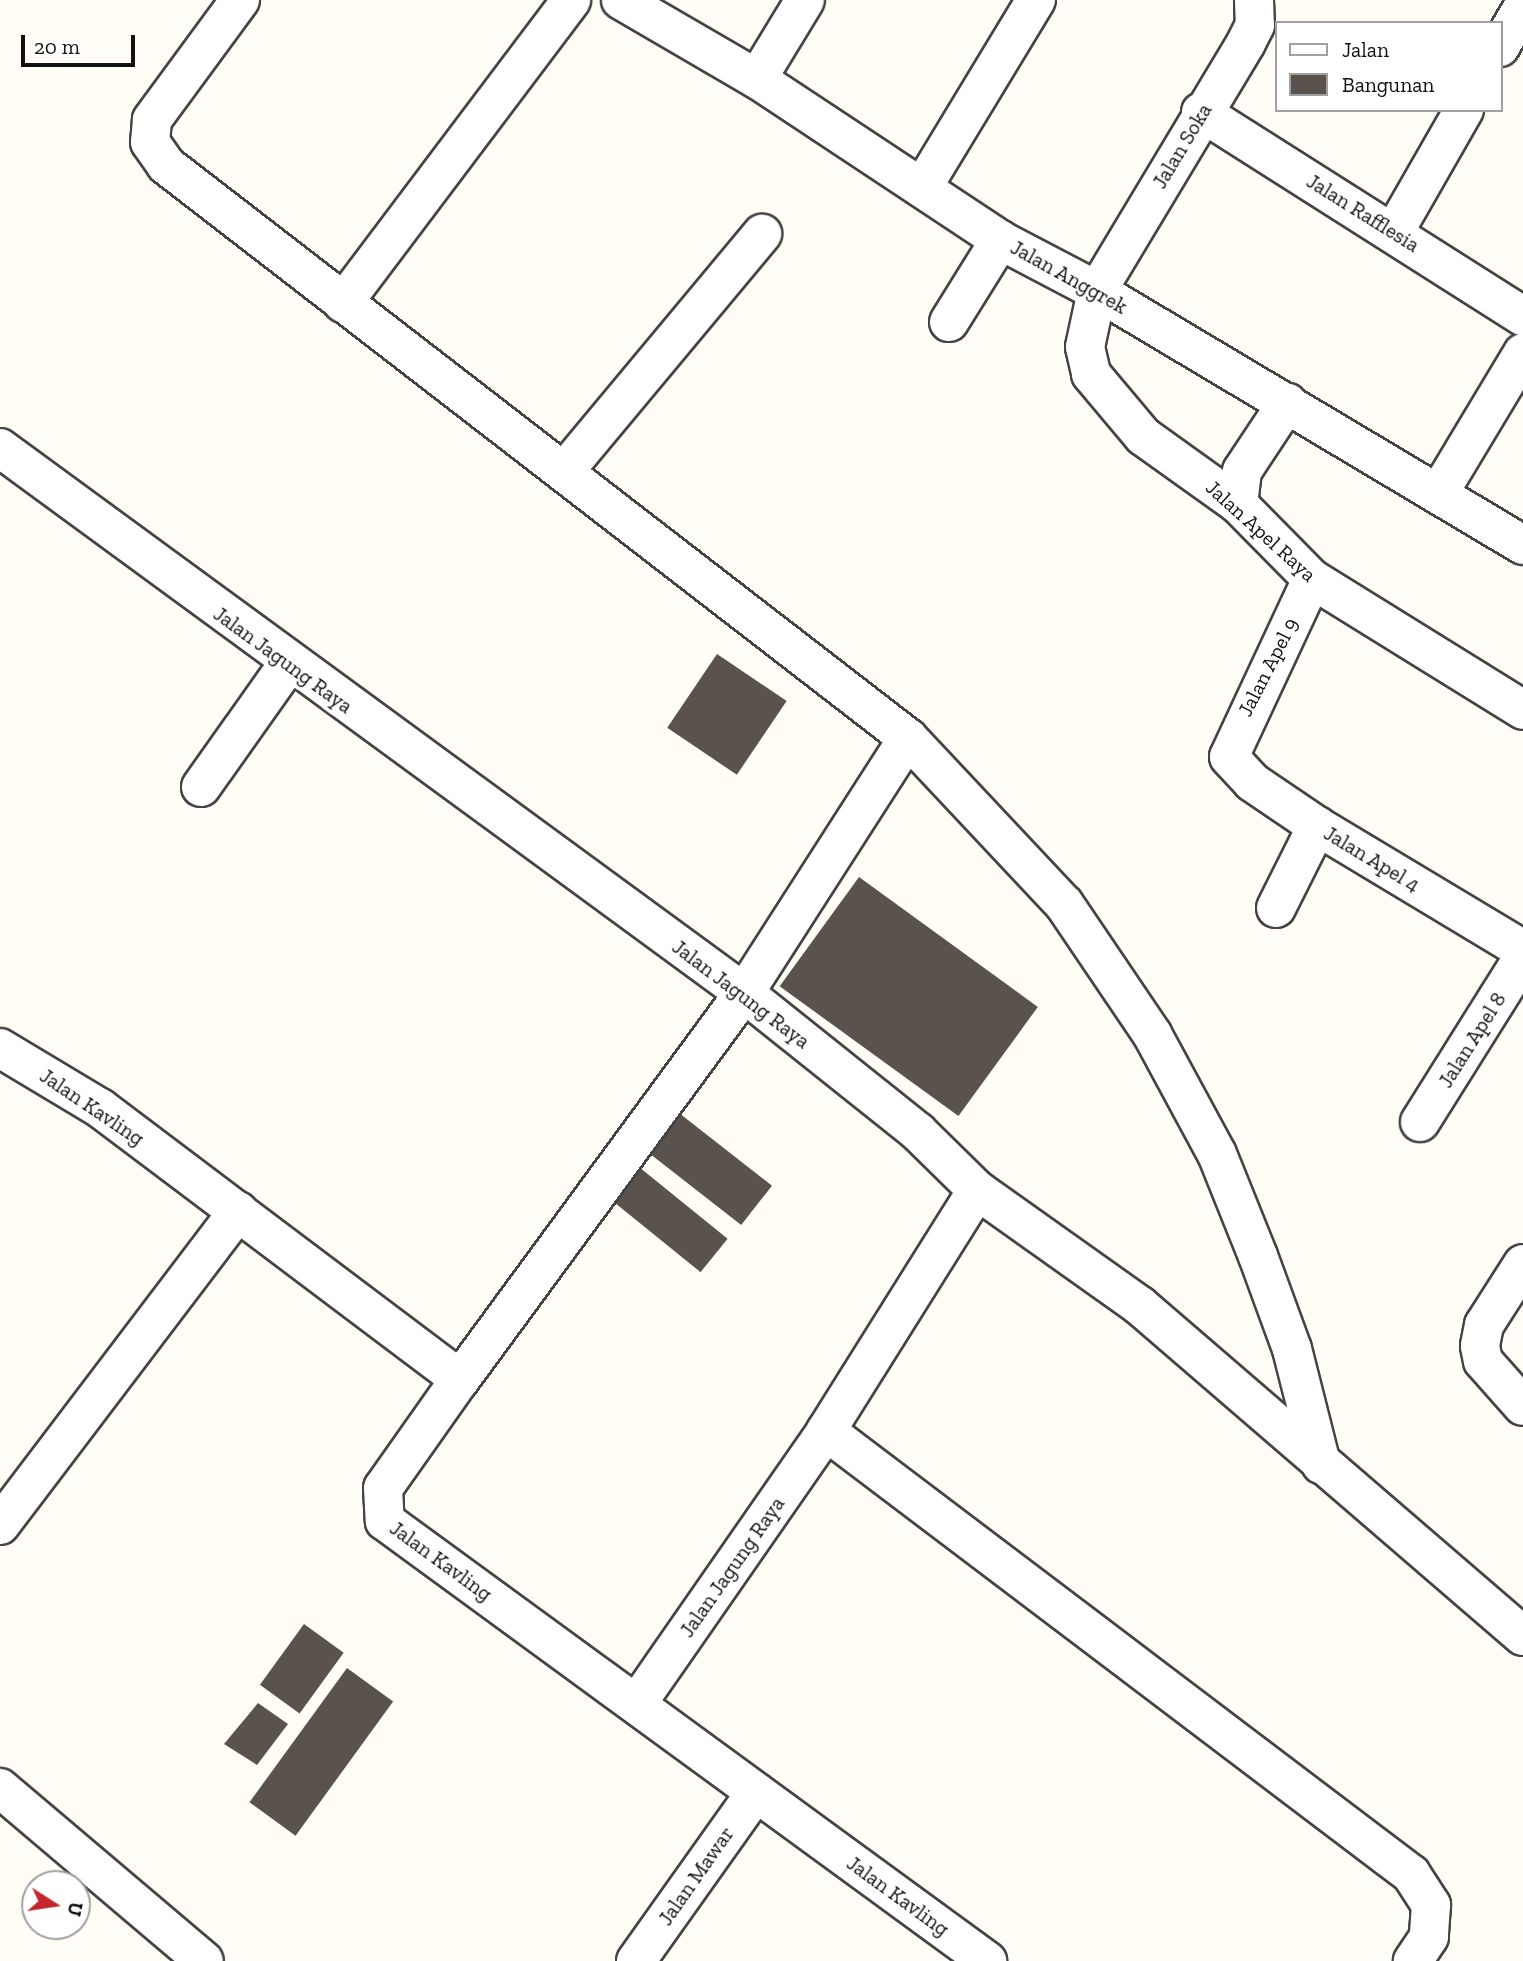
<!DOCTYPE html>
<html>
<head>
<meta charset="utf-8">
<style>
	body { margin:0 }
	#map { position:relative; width:1523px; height:1961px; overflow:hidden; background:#fffdf5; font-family:"Zilla Slab",serif }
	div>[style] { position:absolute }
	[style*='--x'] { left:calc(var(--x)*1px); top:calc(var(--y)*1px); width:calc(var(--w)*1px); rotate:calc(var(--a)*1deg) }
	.building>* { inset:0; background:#5a524d; transform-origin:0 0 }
	.roads { filter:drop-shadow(2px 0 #444) drop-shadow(-2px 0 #444) drop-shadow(0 2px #444) drop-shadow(0 -2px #444) }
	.minor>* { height:38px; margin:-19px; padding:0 19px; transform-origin:19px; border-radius:19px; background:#fff }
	span { translate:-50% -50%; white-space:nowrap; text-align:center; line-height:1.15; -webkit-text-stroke:7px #fff; paint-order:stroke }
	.street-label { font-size:21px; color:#111 }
	.legend { position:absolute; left:1275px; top:21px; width:228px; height:91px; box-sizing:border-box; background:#fff; border:2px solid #a0a0a0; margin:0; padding:9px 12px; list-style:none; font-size:21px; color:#111 }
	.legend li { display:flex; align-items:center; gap:14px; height:35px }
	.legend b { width:35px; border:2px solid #a0a0a0 }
	.north { position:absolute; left:21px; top:1870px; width:70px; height:70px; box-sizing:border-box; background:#fff; border:2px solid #a0a0a0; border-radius:50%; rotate:102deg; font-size:19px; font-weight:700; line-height:28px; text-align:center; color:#111 }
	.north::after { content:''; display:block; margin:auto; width:24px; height:32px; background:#c4262e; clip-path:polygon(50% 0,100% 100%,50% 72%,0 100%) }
	.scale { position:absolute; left:21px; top:35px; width:114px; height:32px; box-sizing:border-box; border:4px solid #111; border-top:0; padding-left:9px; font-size:21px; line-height:24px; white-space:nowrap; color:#111; -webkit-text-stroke:5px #fff; paint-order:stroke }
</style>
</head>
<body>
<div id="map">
	<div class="building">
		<i style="left:717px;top:654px;width:84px;height:89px;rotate:34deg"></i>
		<i style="left:859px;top:877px;width:221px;height:135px;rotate:36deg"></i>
		<i style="left:679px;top:1113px;width:118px;height:50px;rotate:38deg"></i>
		<i style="left:639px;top:1167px;width:114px;height:43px;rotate:39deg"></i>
		<i style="left:304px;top:1624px;width:49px;height:75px;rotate:36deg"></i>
		<i style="left:347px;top:1668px;width:57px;height:166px;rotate:36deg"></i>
		<i style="clip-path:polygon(258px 1703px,288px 1724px,257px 1765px,224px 1744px)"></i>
	</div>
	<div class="roads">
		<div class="minor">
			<i style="--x:240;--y:0;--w:149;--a:126.3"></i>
			<i style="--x:152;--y:120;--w:22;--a:95"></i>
			<i style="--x:150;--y:142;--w:28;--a:55"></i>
			<i style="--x:166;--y:165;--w:937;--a:37.68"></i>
			<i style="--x:908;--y:738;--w:303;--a:122.7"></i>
			<i style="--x:744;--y:993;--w:479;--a:126.3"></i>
			<i style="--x:621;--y:0;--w:157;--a:30.2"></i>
			<i style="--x:757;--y:79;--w:291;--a:33.5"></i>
			<i style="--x:1000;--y:240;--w:110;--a:27.7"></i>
			<i style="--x:1097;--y:291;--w:496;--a:30.8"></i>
			<i style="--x:1254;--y:0;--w:25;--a:88"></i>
			<i style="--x:1255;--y:25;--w:20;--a:117"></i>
			<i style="--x:1246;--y:43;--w:289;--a:121"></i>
			<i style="--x:1097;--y:291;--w:57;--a:102.1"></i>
			<i style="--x:1085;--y:347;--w:28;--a:77"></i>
			<i style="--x:1091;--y:374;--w:81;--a:50"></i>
			<i style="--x:1143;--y:436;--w:117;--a:35.6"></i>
			<i style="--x:1238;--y:504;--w:105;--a:45.4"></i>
			<i style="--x:1312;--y:579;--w:248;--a:31.8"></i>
			<i style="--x:1500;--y:47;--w:46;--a:-60.1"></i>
			<i style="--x:757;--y:79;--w:92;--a:-58.7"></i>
			<i style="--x:1201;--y:112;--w:381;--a:32.4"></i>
			<i style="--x:922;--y:188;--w:220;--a:-58.8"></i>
			<i style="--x:1394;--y:232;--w:141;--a:-60.2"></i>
			<i style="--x:343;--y:303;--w:379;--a:-53"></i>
			<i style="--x:949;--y:322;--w:97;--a:-58.1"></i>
			<i style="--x:0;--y:448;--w:922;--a:36.22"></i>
			<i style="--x:744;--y:993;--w:223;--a:38.6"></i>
			<i style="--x:918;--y:1132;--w:83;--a:44.5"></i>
			<i style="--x:977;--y:1190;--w:199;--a:35.4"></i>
			<i style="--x:1139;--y:1305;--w:507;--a:40.76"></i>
			<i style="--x:567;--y:468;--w:305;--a:-50.2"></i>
			<i style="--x:1440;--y:491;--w:161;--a:-59"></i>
			<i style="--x:1238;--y:504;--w:33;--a:-83"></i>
			<i style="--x:1242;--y:471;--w:82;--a:-56.5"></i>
			<i style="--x:1312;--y:579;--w:196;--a:115"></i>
			<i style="--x:1229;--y:757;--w:34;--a:47"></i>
			<i style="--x:1252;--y:782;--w:78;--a:34.1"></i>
			<i style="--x:1317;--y:826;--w:240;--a:31"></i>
			<i style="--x:908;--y:738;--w:228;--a:46.8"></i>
			<i style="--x:1064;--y:904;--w:157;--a:55.9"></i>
			<i style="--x:1152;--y:1034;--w:136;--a:61.6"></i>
			<i style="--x:1217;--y:1154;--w:110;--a:68.1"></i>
			<i style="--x:1258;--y:1256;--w:99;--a:69.9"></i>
			<i style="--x:1292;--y:1349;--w:119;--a:75.8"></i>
			<i style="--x:201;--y:787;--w:151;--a:-54.7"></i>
			<i style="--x:1276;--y:908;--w:92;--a:-63.4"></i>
			<i style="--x:0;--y:1048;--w:117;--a:31"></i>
			<i style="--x:100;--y:1108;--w:451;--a:37"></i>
			<i style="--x:460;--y:1379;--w:133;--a:125.2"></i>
			<i style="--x:383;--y:1488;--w:33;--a:87"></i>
			<i style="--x:385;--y:1521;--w:746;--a:36.16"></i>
			<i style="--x:1420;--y:1122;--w:194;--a:-57.9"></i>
			<i style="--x:1523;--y:1264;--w:72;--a:122.6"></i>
			<i style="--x:1484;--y:1325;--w:21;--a:101"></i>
			<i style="--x:1480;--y:1346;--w:15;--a:79"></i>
			<i style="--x:1483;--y:1361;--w:60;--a:48.4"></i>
			<i style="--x:826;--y:1431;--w:734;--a:37.14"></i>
			<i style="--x:1411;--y:1874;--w:37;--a:57"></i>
			<i style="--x:1431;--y:1905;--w:32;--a:94"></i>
			<i style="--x:1429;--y:1937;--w:29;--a:124"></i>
			<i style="--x:0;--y:1525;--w:394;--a:-52.8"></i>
			<i style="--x:638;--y:1702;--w:330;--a:-55.2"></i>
			<i style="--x:826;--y:1431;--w:284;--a:-57.9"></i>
			<i style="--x:0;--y:1788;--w:267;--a:40.3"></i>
			<i style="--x:636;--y:1961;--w:207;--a:-54.6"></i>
		</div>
	</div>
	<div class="street-label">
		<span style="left:1182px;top:146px;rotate:-59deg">Jalan Soka</span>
		<span style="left:1363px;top:213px;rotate:32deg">Jalan Rafflesia</span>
		<span style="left:1069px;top:277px;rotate:29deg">Jalan Anggrek</span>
		<span style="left:1261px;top:531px;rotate:42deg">Jalan Apel Raya</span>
		<span style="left:283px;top:660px;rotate:36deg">Jalan Jagung Raya</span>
		<span style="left:1268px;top:667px;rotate:-63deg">Jalan Apel 9</span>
		<span style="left:1372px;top:859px;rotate:31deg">Jalan Apel 4</span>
		<span style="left:741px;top:994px;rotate:37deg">Jalan Jagung Raya</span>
		<span style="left:1472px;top:1040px;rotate:-58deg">Jalan Apel 8</span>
		<span style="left:92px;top:1107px;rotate:34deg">Jalan Kavling</span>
		<span style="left:441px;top:1561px;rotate:36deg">Jalan Kavling</span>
		<span style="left:732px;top:1567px;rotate:-55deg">Jalan Jagung Raya</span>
		<span style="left:696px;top:1876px;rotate:-55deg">Jalan Mawar</span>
		<span style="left:898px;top:1896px;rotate:36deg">Jalan Kavling</span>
	</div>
	<ul class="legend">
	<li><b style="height:9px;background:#fff"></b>Jalan</li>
	<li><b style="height:19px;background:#5a524d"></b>Bangunan</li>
	</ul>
	<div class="north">U</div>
	<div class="scale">20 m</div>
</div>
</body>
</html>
